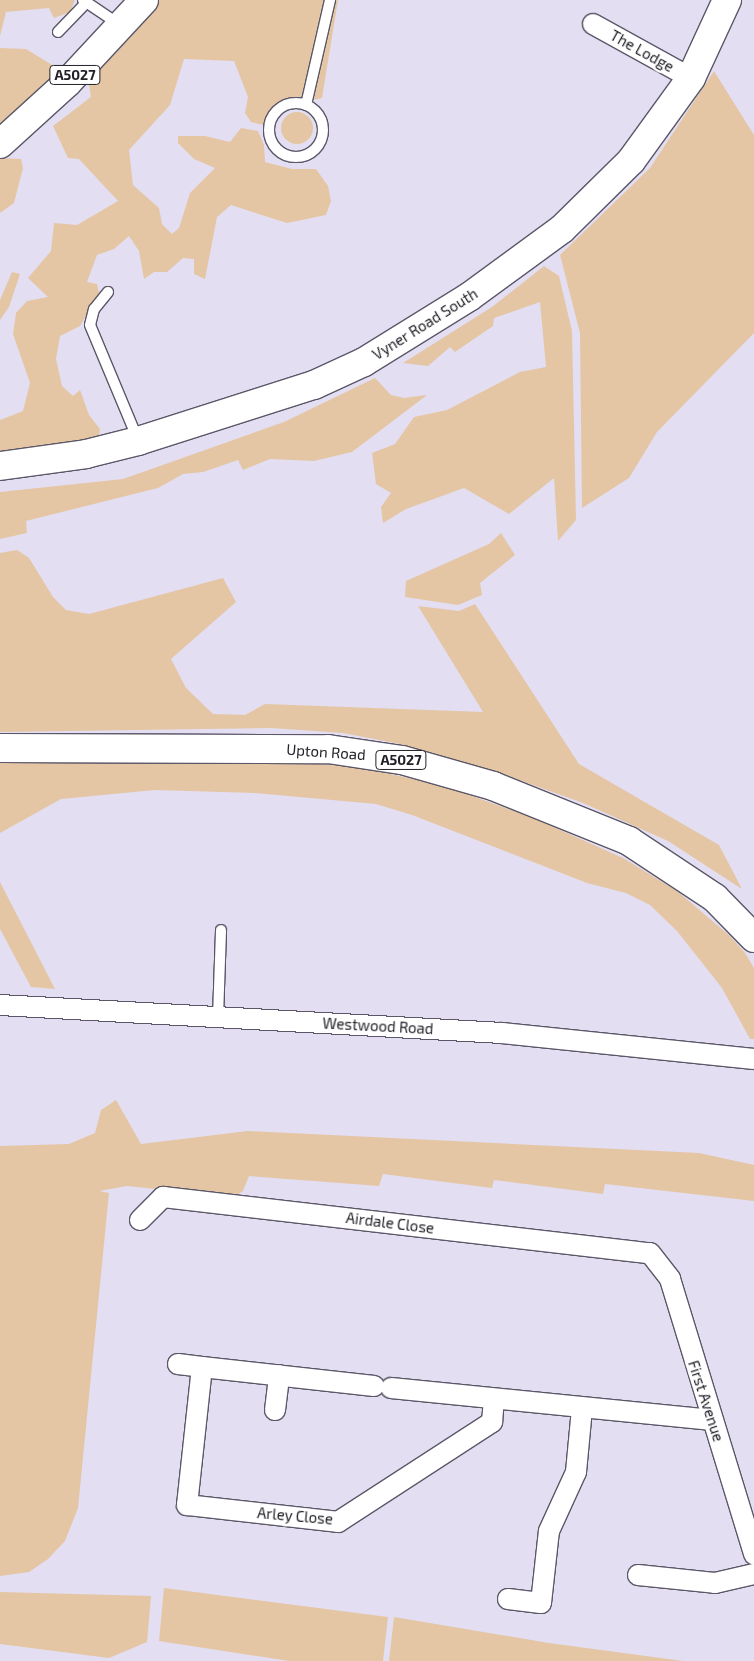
<!DOCTYPE html>
<html>
<head>
<meta charset="utf-8">
<style>
	body { margin:0 }
	#map { position:relative; width:754px; height:1661px; overflow:hidden; background:#e3def2; font-family:"Exo 2",sans-serif }
	div>[style] { position:absolute }
	[style*='--x'] { left:calc(var(--x)*1px); top:calc(var(--y)*1px); width:calc(var(--w)*1px); rotate:calc(var(--a)*1deg) }
	.green>* { inset:0; background:#e4c6a4 }
	.round { border-radius:50% }
	.roads { filter:drop-shadow(1px 0 #5b5768) drop-shadow(-1px 0 #5b5768) drop-shadow(0 1px #5b5768) drop-shadow(0 -1px #5b5768) }
	.lane>* { height:10px; margin:-5px; padding:0 5px; transform-origin:5px; border-radius:5px; background:#fff }
	.lane>.ring { margin:-5px; padding:0; box-sizing:content-box; background:none; border:10px solid #fff; border-radius:50% }
	.street>* { height:20px; margin:-10px; padding:0 10px; transform-origin:10px; border-radius:10px; background:#fff }
	.secondary>* { height:28px; margin:-14px; padding:0 14px; transform-origin:14px; border-radius:14px; background:#fff }
	.primary>* { height:28px; margin:-14px; padding:0 14px; transform-origin:14px; border-radius:14px; background:#fff }
	span { translate:-50% -50%; white-space:nowrap; text-align:center; line-height:1.15; -webkit-text-stroke:5px #fff; paint-order:stroke }
	.shield-label span { padding:1px 4px; background:#fff; border:1px solid; border-radius:4px; -webkit-text-stroke-width:0 }
	.shield-label { font-size:14px; color:#232128; font-weight:700 }
	.street-label { font-size:15px; color:#232128 }
</style>
</head>
<body>
<div id="map">
	<div class="green">
		<i style="clip-path:polygon(0 0,75px 0,70px 12px,54px 18px,49px 8px,6px 12px,0 36px)"></i>
		<i style="clip-path:polygon(156px 0,338px 0,322px 98px,277px 108px,268px 116px,264px 125px,251px 122px,245px 113px,248px 97px,234px 61px,184px 59px,170px 105px,129px 150px,133px 185px,159px 208px,162px 224px,172px 234px,179px 228px,190px 193px,215px 168px,194px 159px,178px 143px,178px 136px,205px 136px,230px 142px,241px 128px,258px 131px,264px 145px,265px 162px,292px 169px,316px 169px,328px 186px,331px 201px,326px 215px,287px 223px,231px 205px,217px 217px,205px 279px,194px 274px,194px 259px,183px 258px,167px 272px,154px 272px,144px 279px,139px 251px,129px 236px,114px 249px,97px 255px,87px 282px,97px 284px,99px 293px,80px 326px,60px 336px,56px 359px,62px 386px,73px 396px,80px 390px,89px 415px,100px 429px,98px 444px,0 454px,0 420px,23px 411px,30px 383px,13px 334px,16px 313px,27px 301px,48px 297px,28px 278px,51px 251px,54px 223px,77px 225px,118px 201px,79px 159px,68px 158px,53px 126px,91px 97px,88px 78px)"></i>
		<i style="clip-path:polygon(0 48px,26px 49px,62px 71px,0 128px)"></i>
		<i style="clip-path:polygon(714px 71px,754px 135px,754px 333px,657px 432px,629px 478px,582px 508px,580px 333px,560px 255px,650px 168px)"></i>
		<i class="round" style="left:281px;top:112px;width:32px;height:32px"></i>
		<i style="clip-path:polygon(0 158px,21px 159px,23px 168px,14px 203px,0 213px)"></i>
		<i style="clip-path:polygon(544px 266px,559px 276px,572px 331px,576px 520px,558px 541px,554px 478px,509px 514px,464px 488px,406px 509px,383px 523px,381px 507px,391px 493px,376px 484px,372px 453px,395px 444px,414px 417px,447px 410px,520px 372px,546px 367px,540px 302px,494px 318px,493px 326px,455px 352px,450px 347px,428px 366px,403px 363px,492px 307px)"></i>
		<i style="clip-path:polygon(12px 272px,20px 274px,9px 307px,0 320px,0 300px)"></i>
		<i style="clip-path:polygon(375px 378px,391px 395px,404px 398px,427px 395px,352px 452px,314px 461px,270px 459px,243px 470px,238px 460px,203px 472px,183px 474px,158px 488px,26px 521px,27px 533px,0 539px,0 492px,123px 479px,284px 422px)"></i>
		<i style="clip-path:polygon(501px 533px,515px 555px,480px 583px,482px 595px,458px 605px,405px 597px,406px 581px,489px 544px)"></i>
		<i style="clip-path:polygon(17px 550px,29px 558px,53px 597px,66px 610px,89px 614px,223px 578px,236px 602px,171px 659px,186px 688px,213px 714px,245px 715px,265px 704px,483px 712px,418px 606px,459px 611px,475px 604px,579px 764px,719px 845px,742px 889px,668px 841px,583px 803px,491px 770px,400px 744px,343px 733px,272px 728px,0 732px,0 553px)"></i>
		<i style="clip-path:polygon(231px 757px,358px 767px,441px 785px,531px 817px,623px 858px,677px 891px,730px 936px,745px 953px,754px 968px,754px 1039px,750px 1039px,722px 988px,677px 931px,650px 905px,626px 893px,587px 883px,412px 815px,376px 804px,255px 793px,155px 790px,61px 799px,0 833px,0 762px)"></i>
		<i style="clip-path:polygon(0 882px,55px 989px,31px 987px,0 929px)"></i>
		<i style="clip-path:polygon(116px 1100px,141px 1144px,248px 1131px,699px 1153px,754px 1165px,754px 1201px,605px 1184px,603px 1194px,494px 1180px,492px 1188px,383px 1174px,379px 1186px,249px 1176px,243px 1191px,233px 1197px,127px 1186px,99px 1191px,109px 1193px,78px 1508px,65px 1541px,48px 1559px,29px 1572px,0 1576px,0 1146px,69px 1144px,95px 1133px,101px 1110px)"></i>
		<i style="clip-path:polygon(164px 1588px,388px 1617px,383px 1661px,289px 1661px,159px 1641px)"></i>
		<i style="clip-path:polygon(0 1592px,151px 1596px,147px 1642px,109px 1658px,0 1644px)"></i>
		<i style="clip-path:polygon(394px 1617px,549px 1643px,683px 1661px,389px 1661px)"></i>
	</div>
	<div class="roads">
		<div class="lane">
			<i style="--x:83;--y:0;--w:45;--a:34"></i>
			<i style="--x:58;--y:32;--w:42;--a:-46"></i>
			<i class="ring" style="left:269px;top:103px;width:44px;height:44px"></i>
			<i style="--x:306;--y:105;--w:108;--a:-77.1"></i>
			<i style="--x:108;--y:292;--w:22;--a:129"></i>
			<i style="--x:94;--y:309;--w:16;--a:104"></i>
			<i style="--x:90;--y:325;--w:125;--a:67.3"></i>
			<i style="--x:218;--y:1017;--w:87;--a:-88"></i>
		</div>
		<div class="street">
			<i style="--x:593;--y:24;--w:112;--a:28.9"></i>
			<i style="--x:0;--y:1005;--w:503;--a:3.19"></i>
			<i style="--x:502;--y:1033;--w:253;--a:5.9"></i>
			<i style="--x:140;--y:1220;--w:33;--a:-45"></i>
			<i style="--x:163;--y:1197;--w:490;--a:6.6"></i>
			<i style="--x:650;--y:1253;--w:33;--a:52"></i>
			<i style="--x:670;--y:1279;--w:288;--a:73"></i>
			<i style="--x:178;--y:1364;--w:24;--a:7"></i>
			<i style="--x:374;--y:1386;--w:173;--a:-173.7"></i>
			<i style="--x:202;--y:1367;--w:139;--a:96.2"></i>
			<i style="--x:187;--y:1505;--w:152;--a:6.4"></i>
			<i style="--x:338;--y:1522;--w:184;--a:-33"></i>
			<i style="--x:492;--y:1422;--w:22;--a:-85"></i>
			<i style="--x:391;--y:1388;--w:323;--a:5.7"></i>
			<i style="--x:275;--y:1410;--w:35;--a:-83"></i>
			<i style="--x:638;--y:1575;--w:77;--a:5.9"></i>
			<i style="--x:715;--y:1583;--w:40;--a:-13"></i>
			<i style="--x:508;--y:1599;--w:33;--a:7"></i>
			<i style="--x:541;--y:1603;--w:72;--a:-83.7"></i>
			<i style="--x:549;--y:1531;--w:65;--a:-65.4"></i>
			<i style="--x:576;--y:1472;--w:63;--a:-84.6"></i>
		</div>
		<div class="secondary">
			<i style="--x:0;--y:466;--w:87;--a:-7.9"></i>
			<i style="--x:86;--y:454;--w:54;--a:-14"></i>
			<i style="--x:138;--y:441;--w:185;--a:-17.7"></i>
			<i style="--x:314;--y:385;--w:55;--a:-24.7"></i>
			<i style="--x:364;--y:362;--w:123;--a:-31.8"></i>
			<i style="--x:469;--y:297;--w:115;--a:-36.2"></i>
			<i style="--x:562;--y:229;--w:97;--a:-44.6"></i>
			<i style="--x:631;--y:161;--w:102;--a:-54.1"></i>
			<i style="--x:691;--y:78;--w:86;--a:-65.2"></i>
		</div>
		<div class="primary">
			<i style="--x:0;--y:144;--w:91;--a:-42.3"></i>
			<i style="--x:67;--y:83;--w:113;--a:-47.1"></i>
			<i style="--x:0;--y:748;--w:328;--a:0.2"></i>
			<i style="--x:328;--y:749;--w:75;--a:8.5"></i>
			<i style="--x:402;--y:760;--w:95;--a:15.9"></i>
			<i style="--x:493;--y:786;--w:147;--a:22"></i>
			<i style="--x:629;--y:841;--w:103;--a:33.5"></i>
			<i style="--x:715;--y:898;--w:56;--a:45.7"></i>
		</div>
	</div>
	<div class="shield-label">
		<span style="left:75px;top:75px">A5027</span>
		<span style="left:401px;top:760px">A5027</span>
	</div>
	<div class="street-label">
		<span style="left:642px;top:51px;rotate:29deg">The Lodge</span>
		<span style="left:425px;top:324px;rotate:-32deg">Vyner Road South</span>
		<span style="left:326px;top:752px;rotate:4deg">Upton Road</span>
		<span style="left:378px;top:1026px;rotate:3deg">Westwood Road</span>
		<span style="left:390px;top:1223px;rotate:7deg">Airdale Close</span>
		<span style="left:706px;top:1401px;rotate:72deg">First Avenue</span>
		<span style="left:295px;top:1516px;rotate:5deg">Arley Close</span>
	</div>
</div>
</body>
</html>
